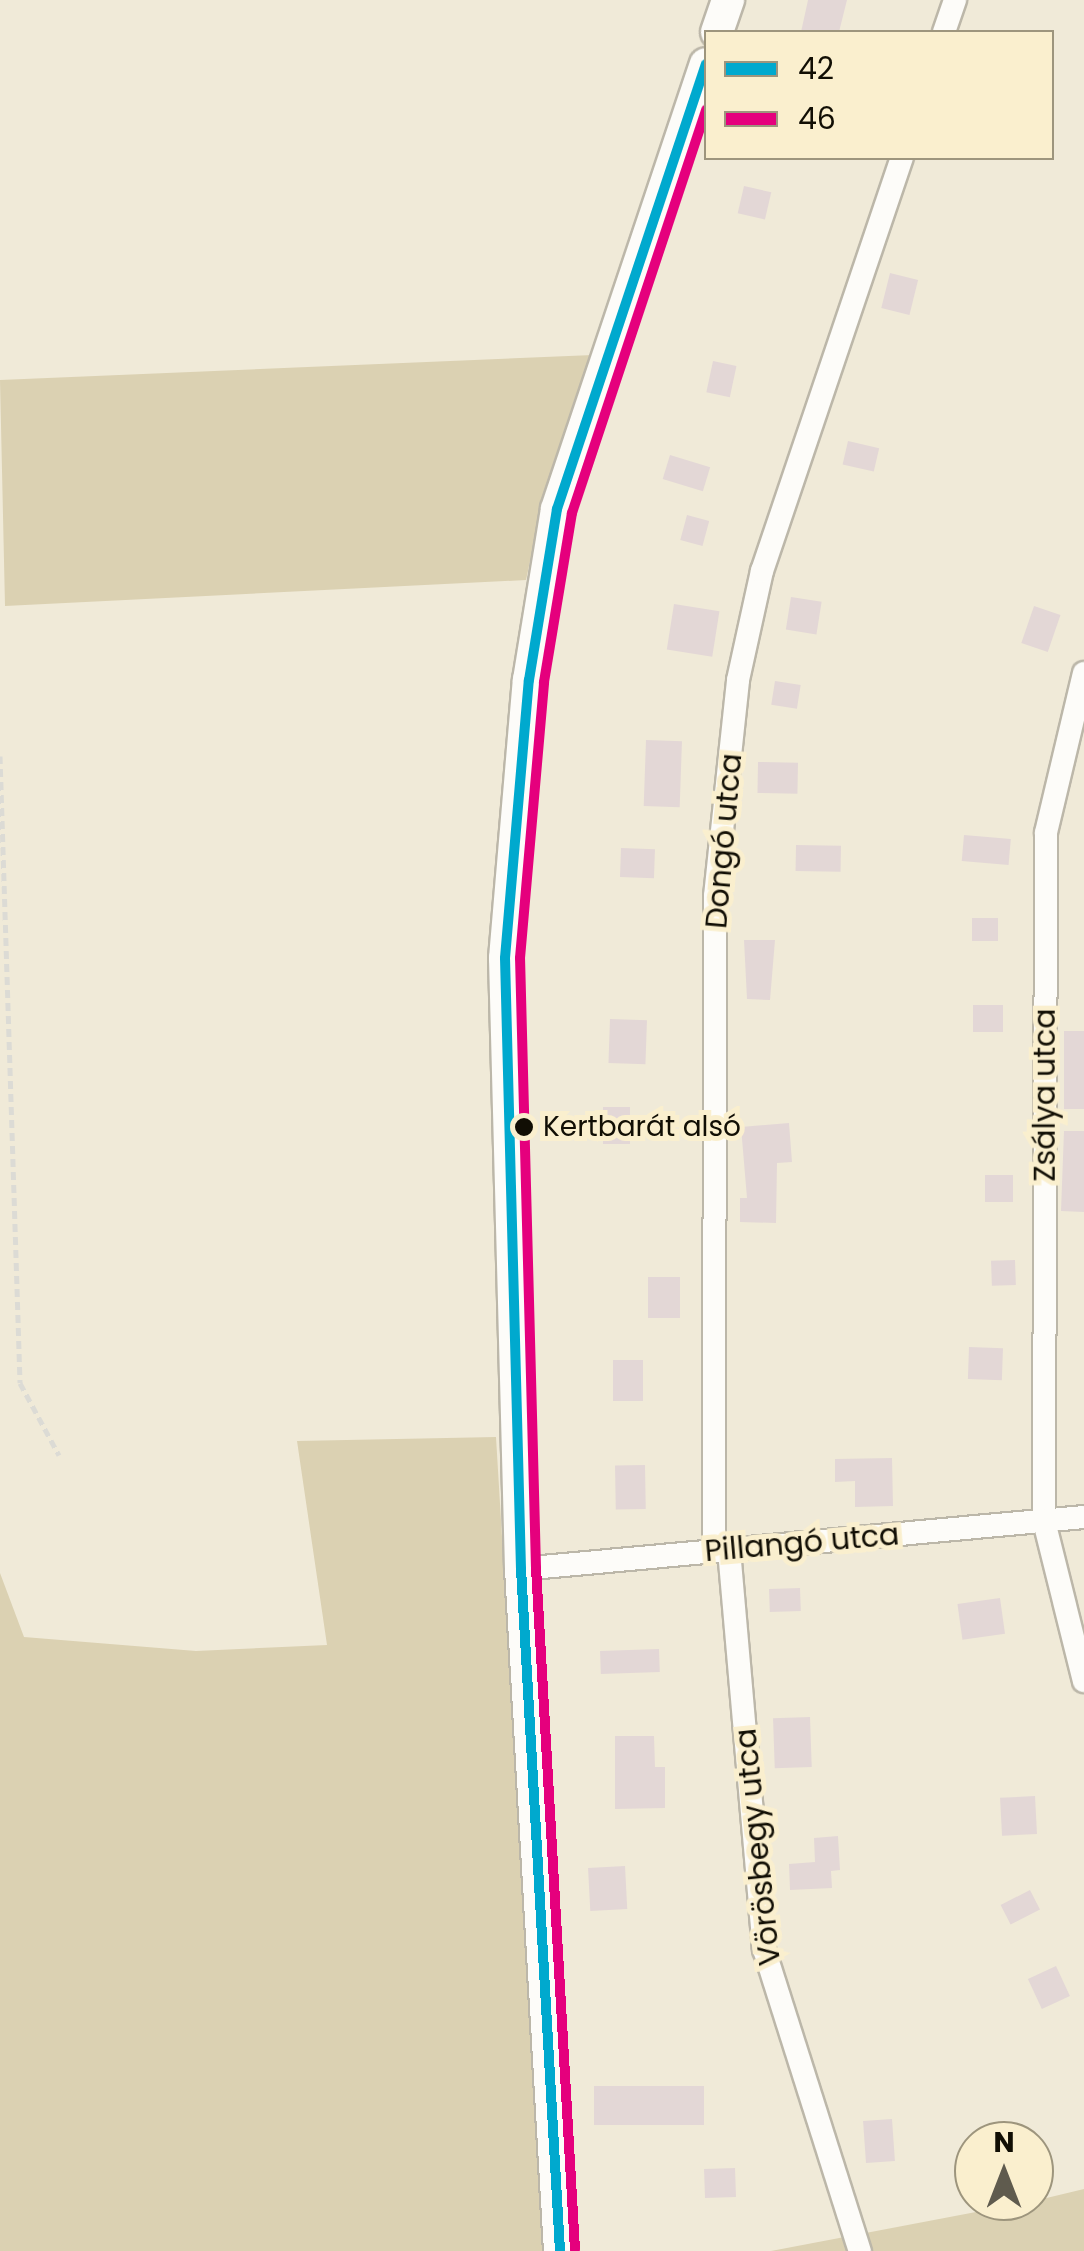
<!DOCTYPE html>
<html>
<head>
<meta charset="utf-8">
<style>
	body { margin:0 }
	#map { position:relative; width:1084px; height:2251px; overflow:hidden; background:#f0ead8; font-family:Poppins,sans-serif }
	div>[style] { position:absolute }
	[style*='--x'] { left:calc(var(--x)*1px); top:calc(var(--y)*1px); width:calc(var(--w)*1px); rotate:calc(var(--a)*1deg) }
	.green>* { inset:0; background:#dbd1b2 }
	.building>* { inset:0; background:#e3d7d6; transform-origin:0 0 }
	.path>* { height:5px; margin-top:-2.5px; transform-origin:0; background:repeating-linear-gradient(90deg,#dcdbd5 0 8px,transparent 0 13px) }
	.roads { filter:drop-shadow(2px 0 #bcb7a9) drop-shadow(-2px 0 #bcb7a9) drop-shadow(0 2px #bcb7a9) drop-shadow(0 -2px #bcb7a9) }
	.street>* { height:22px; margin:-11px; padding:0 11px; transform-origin:11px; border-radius:11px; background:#fdfcf9 }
	.secondary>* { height:32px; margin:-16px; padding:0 16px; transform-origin:16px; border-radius:16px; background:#fdfcf9 }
	.bus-1>* { height:10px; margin:-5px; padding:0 5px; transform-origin:5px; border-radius:5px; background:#00a9ce }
	.bus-2>* { height:10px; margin:-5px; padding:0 5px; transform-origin:5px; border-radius:5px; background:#e5007d }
	.dots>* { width:28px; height:28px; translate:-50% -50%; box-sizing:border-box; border:5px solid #faefce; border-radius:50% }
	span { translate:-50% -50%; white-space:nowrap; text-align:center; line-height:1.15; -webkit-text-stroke:10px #faefce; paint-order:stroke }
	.bus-label { font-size:28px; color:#110e04 }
	.left { translate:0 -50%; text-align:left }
	.street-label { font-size:30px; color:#110e04 }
	.legend { position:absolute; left:704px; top:30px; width:350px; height:130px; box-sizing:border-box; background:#faefce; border:2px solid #9d957d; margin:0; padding:12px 18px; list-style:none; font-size:30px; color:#110e04 }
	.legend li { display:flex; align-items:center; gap:20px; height:50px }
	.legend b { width:50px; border:2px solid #9d957d }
	.north { position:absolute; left:954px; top:2121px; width:100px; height:100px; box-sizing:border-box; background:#faefce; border:2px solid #9d957d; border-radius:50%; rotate:0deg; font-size:28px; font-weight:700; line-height:40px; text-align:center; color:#110e04 }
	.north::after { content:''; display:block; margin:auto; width:35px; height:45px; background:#5f5b4e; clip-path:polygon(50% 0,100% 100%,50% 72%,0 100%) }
</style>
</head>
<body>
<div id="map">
	<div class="green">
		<i style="clip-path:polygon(593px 355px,542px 505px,526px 580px,5px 606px,0 380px)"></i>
		<i style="clip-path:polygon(496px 1437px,545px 2251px,0 2251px,0 1573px,24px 1637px,196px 1651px,327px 1645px,297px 1441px)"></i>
		<i style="clip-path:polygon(1084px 2189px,1084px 2251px,771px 2251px,1034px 2201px)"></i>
	</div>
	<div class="building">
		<i style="clip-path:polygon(808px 0,847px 0,839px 32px,801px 32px)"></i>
		<i style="left:744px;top:186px;width:28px;height:28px;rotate:13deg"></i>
		<i style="left:890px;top:273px;width:29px;height:36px;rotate:14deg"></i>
		<i style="left:713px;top:361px;width:24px;height:32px;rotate:12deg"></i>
		<i style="left:848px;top:441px;width:32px;height:24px;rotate:13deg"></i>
		<i style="left:670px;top:455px;width:42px;height:25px;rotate:17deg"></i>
		<i style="left:687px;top:515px;width:23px;height:26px;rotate:15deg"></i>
		<i style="left:791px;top:597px;width:31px;height:33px;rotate:9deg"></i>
		<i style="left:674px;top:604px;width:46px;height:46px;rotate:9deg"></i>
		<i style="left:1034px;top:606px;width:28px;height:39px;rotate:19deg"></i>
		<i style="left:775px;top:681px;width:26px;height:24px;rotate:9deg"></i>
		<i style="left:646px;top:740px;width:36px;height:66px;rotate:2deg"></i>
		<i style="left:758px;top:762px;width:40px;height:31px;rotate:1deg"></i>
		<i style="left:964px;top:835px;width:47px;height:26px;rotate:5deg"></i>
		<i style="left:796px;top:845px;width:45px;height:26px;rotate:1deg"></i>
		<i style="left:621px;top:848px;width:34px;height:29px;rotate:2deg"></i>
		<i style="left:972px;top:918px;width:26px;height:23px"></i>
		<i style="clip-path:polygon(744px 940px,775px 940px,770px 1000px,747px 999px)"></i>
		<i style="left:973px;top:1005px;width:30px;height:27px"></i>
		<i style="left:610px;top:1019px;width:37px;height:44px;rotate:2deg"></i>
		<i style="left:1064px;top:1031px;width:20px;height:78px"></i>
		<i style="left:603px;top:1107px;width:27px;height:37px"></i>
		<i style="clip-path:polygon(789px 1123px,792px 1162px,777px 1163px,776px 1223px,740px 1222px,740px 1198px,747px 1198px,741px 1127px)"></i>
		<i style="clip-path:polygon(1064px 1131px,1084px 1131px,1084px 1212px,1061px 1211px)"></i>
		<i style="left:985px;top:1175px;width:28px;height:27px"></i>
		<i style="left:1015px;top:1260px;width:25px;height:24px;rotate:88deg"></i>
		<i style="left:648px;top:1277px;width:32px;height:41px"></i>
		<i style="left:969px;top:1347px;width:34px;height:32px;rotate:2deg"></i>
		<i style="left:613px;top:1360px;width:30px;height:41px"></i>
		<i style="clip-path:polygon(892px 1458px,893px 1506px,855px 1507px,855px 1481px,835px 1482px,835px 1459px)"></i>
		<i style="left:645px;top:1465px;width:44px;height:30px;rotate:89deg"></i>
		<i style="left:800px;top:1588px;width:23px;height:31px;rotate:88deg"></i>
		<i style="left:1000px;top:1598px;width:36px;height:43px;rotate:82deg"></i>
		<i style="left:659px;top:1649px;width:23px;height:59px;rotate:88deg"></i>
		<i style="left:810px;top:1717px;width:50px;height:37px;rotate:88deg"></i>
		<i style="clip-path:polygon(615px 1736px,654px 1736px,655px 1767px,665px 1767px,665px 1808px,615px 1809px)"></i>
		<i style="left:1035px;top:1796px;width:38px;height:35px;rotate:87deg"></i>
		<i style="clip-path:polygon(838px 1836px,840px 1870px,831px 1871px,832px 1888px,790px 1890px,789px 1864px,815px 1862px,814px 1838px)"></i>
		<i style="left:625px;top:1866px;width:43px;height:37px;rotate:87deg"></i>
		<i style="left:1030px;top:1890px;width:22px;height:33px;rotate:63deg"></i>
		<i style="left:1056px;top:1966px;width:33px;height:31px;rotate:65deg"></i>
		<i style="left:594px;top:2086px;width:110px;height:39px"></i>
		<i style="left:892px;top:2119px;width:42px;height:29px;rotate:86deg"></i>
		<i style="left:735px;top:2168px;width:29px;height:31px;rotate:88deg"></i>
	</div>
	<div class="path">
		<i style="--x:0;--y:756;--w:627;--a:88.17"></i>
		<i style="--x:20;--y:1383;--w:82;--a:61.6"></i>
	</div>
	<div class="roads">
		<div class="street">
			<i style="--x:944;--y:32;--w:34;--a:-71"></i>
			<i style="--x:1084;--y:673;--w:164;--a:103.4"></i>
			<i style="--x:1046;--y:833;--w:688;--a:90.17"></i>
			<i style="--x:1044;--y:1521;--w:165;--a:76"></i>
			<i style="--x:729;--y:1550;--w:401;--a:85"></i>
			<i style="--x:764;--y:1949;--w:317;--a:72.4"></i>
			<i style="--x:714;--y:1551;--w:655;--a:-89.91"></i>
			<i style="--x:715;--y:896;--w:217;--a:-83.9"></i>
			<i style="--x:738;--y:680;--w:112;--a:-77.6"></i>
			<i style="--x:762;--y:571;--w:436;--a:-71.3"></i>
			<i style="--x:521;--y:1569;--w:565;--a:-5.28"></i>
		</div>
		<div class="secondary">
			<i style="--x:717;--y:32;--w:34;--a:-71"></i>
			<i style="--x:560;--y:2251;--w:683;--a:-93.27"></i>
			<i style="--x:521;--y:1569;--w:611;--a:-91.5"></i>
			<i style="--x:505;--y:958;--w:279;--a:-85.1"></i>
			<i style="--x:529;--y:680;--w:173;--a:-80.7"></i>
			<i style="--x:557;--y:509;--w:469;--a:-71.5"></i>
		</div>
	</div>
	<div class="bus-1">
		<i style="--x:560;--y:2251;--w:683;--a:-93.27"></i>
		<i style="--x:521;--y:1569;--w:611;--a:-91.5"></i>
		<i style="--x:505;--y:958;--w:279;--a:-85.1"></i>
		<i style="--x:529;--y:680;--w:173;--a:-80.7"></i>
		<i style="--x:557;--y:509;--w:469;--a:-71.5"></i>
	</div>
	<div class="bus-2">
		<i style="--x:575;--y:2250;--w:683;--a:-93.27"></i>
		<i style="--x:536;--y:1568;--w:610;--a:-91.5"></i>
		<i style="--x:520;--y:958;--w:277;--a:-85"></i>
		<i style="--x:544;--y:682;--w:171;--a:-80.6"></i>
		<i style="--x:572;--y:513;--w:425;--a:-71.6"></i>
	</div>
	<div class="dots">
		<i style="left:524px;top:1127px;background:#110e04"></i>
	</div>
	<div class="bus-label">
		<span class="left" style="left:543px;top:1127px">Kertbarát alsó</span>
	</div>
	<div class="street-label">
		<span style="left:724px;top:841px;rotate:-85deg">Dongó utca</span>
		<span style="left:1045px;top:1095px;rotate:-90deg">Zsálya utca</span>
		<span style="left:802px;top:1543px;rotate:-5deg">Pillangó utca</span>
		<span style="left:758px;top:1847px;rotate:-96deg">Vörösbegy utca</span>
	</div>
	<ul class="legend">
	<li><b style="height:12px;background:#00a9ce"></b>42</li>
	<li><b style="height:12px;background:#e5007d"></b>46</li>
	</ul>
	<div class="north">N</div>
</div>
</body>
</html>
